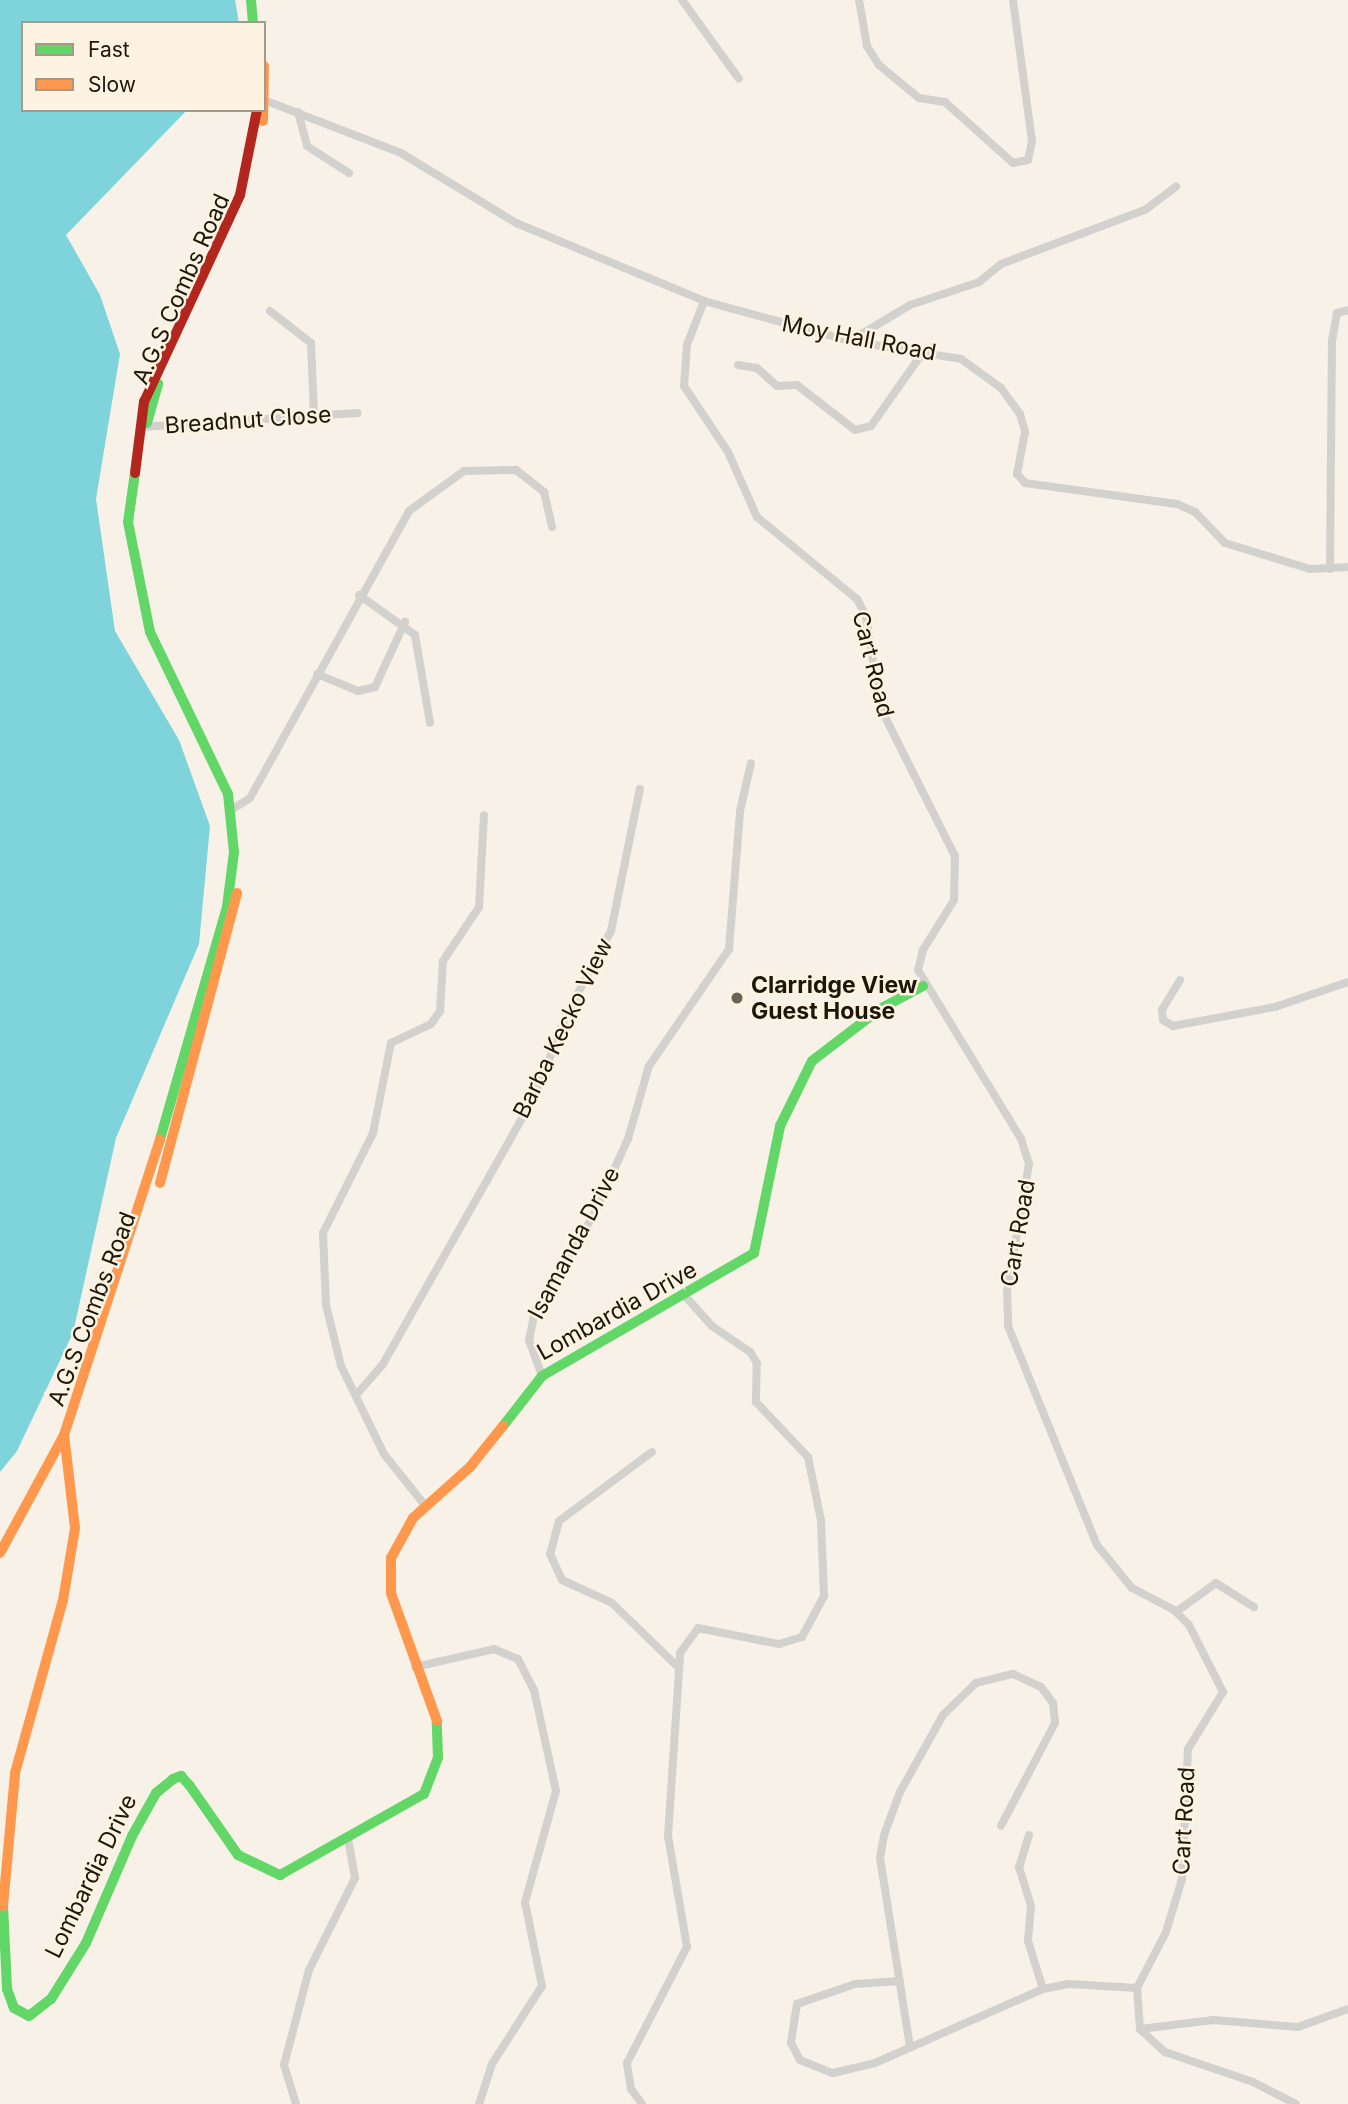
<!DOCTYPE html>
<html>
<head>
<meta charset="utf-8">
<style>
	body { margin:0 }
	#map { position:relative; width:1348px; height:2104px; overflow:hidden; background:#f8f1e7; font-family:Inter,sans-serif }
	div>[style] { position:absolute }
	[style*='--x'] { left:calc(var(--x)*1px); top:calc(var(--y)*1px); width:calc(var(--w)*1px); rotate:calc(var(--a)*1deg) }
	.water>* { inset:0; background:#7fd4db }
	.street>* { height:8px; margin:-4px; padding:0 4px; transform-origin:4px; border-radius:4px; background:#d3d1cd }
	.fast>* { height:10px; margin:-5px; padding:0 5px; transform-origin:5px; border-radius:5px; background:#63d668 }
	.slow>* { height:10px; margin:-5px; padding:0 5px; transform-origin:5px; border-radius:5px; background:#ff974d }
	.jam>* { height:10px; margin:-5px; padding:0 5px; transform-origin:5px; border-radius:5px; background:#b3261e }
	.dots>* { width:19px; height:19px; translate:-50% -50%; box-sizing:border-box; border:4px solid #fef2e1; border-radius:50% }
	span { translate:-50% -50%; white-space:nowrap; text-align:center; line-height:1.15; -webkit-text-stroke:5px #fef2e1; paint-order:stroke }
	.street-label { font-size:23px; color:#1d160b }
	.poi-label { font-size:23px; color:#1d160b; font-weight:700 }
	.left { translate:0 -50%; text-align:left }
	.legend { position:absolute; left:21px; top:21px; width:245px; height:91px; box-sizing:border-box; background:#fef2e1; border:2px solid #a49a8b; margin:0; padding:9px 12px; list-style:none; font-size:21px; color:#1d160b }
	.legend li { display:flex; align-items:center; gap:14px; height:35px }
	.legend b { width:35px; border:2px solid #a49a8b }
</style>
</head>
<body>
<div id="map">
	<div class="water">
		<i style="clip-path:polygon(0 0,235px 0,239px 23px,23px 23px,23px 110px,187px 110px,66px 235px,100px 295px,120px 354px,96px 499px,115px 631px,179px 740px,210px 826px,199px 944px,116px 1138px,73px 1333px,17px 1451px,0 1472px)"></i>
	</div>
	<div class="street">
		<i style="--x:682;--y:0;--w:97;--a:54.2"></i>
		<i style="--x:859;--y:0;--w:47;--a:80.1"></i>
		<i style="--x:867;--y:46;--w:22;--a:58"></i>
		<i style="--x:879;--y:65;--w:52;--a:39.5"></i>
		<i style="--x:919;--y:98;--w:26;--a:9"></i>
		<i style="--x:945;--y:102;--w:91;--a:41.9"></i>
		<i style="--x:1013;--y:163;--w:15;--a:-11"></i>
		<i style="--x:1028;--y:160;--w:19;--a:-78"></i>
		<i style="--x:1032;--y:141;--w:142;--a:-97.7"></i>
		<i style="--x:264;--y:100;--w:147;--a:21.1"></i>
		<i style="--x:401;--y:153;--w:135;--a:31.3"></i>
		<i style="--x:516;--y:223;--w:204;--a:22.5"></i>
		<i style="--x:704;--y:301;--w:151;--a:15.3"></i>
		<i style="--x:850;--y:341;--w:112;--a:9.2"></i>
		<i style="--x:961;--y:359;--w:49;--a:35.9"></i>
		<i style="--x:1001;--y:388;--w:32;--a:54"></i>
		<i style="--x:1020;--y:414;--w:19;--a:74"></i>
		<i style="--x:1025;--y:432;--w:43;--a:100.8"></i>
		<i style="--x:1017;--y:474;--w:12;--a:48"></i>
		<i style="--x:1025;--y:483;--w:153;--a:7.9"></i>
		<i style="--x:1177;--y:504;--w:20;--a:24"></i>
		<i style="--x:1195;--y:512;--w:43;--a:45.9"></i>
		<i style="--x:1225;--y:543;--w:89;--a:17"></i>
		<i style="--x:1310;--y:569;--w:38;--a:-3"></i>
		<i style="--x:298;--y:112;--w:35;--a:75"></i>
		<i style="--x:307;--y:146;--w:50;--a:32.7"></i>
		<i style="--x:704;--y:301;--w:47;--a:111.1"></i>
		<i style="--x:687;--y:345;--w:41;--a:94.2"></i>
		<i style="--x:684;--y:386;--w:79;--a:56.3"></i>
		<i style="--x:728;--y:452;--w:71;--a:66"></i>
		<i style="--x:757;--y:517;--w:129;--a:39.4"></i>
		<i style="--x:857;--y:599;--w:19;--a:62"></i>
		<i style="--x:866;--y:616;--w:92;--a:81.3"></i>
		<i style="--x:880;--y:707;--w:167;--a:63.3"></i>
		<i style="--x:955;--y:856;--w:44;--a:91.3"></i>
		<i style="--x:954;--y:900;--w:59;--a:121.8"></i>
		<i style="--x:923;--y:950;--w:21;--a:104"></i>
		<i style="--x:918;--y:970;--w:198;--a:58.6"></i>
		<i style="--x:1021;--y:1139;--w:26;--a:72"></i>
		<i style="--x:1029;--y:1164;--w:129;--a:99.8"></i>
		<i style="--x:1007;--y:1291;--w:35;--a:88"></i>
		<i style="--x:1008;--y:1326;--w:236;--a:67.9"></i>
		<i style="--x:1097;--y:1545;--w:55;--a:50.9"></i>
		<i style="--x:1132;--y:1588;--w:47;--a:27.6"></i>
		<i style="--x:1174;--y:1610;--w:21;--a:45"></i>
		<i style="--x:1189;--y:1625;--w:75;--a:63.1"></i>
		<i style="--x:1223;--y:1692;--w:67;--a:121.6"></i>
		<i style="--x:1188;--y:1749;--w:130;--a:92.6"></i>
		<i style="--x:1182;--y:1879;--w:55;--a:106.8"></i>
		<i style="--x:1166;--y:1932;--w:63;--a:117.4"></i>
		<i style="--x:1137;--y:1988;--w:41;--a:85.8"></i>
		<i style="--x:1140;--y:2029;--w:34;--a:43"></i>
		<i style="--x:1165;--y:2052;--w:93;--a:18.8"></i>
		<i style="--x:1253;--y:2082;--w:48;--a:27.1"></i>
		<i style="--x:270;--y:311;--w:52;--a:38"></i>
		<i style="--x:311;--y:343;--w:73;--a:87.6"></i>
		<i style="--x:850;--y:341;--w:70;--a:-31"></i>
		<i style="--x:910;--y:305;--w:73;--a:-18.4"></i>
		<i style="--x:979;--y:282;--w:28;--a:-39"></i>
		<i style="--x:1001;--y:264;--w:154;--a:-20.6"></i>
		<i style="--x:1145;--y:210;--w:39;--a:-37"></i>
		<i style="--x:738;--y:365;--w:19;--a:9"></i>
		<i style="--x:757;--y:368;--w:27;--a:42"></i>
		<i style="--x:777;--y:386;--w:20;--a:-3"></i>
		<i style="--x:797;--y:385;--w:73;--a:37.8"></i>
		<i style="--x:855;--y:430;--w:16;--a:-14"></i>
		<i style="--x:871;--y:426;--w:92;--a:-54.8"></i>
		<i style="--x:141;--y:427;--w:217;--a:-3.7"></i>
		<i style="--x:1330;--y:569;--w:228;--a:-89.5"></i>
		<i style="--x:1332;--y:341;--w:28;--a:-80"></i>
		<i style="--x:1337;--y:313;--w:11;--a:-15"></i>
		<i style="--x:359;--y:595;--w:69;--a:35.5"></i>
		<i style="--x:415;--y:635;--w:89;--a:80.3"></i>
		<i style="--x:317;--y:674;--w:44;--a:22.5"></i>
		<i style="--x:358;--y:691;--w:17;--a:-13"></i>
		<i style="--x:375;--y:687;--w:72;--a:-65.2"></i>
		<i style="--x:231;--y:810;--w:22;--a:-32"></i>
		<i style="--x:250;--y:798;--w:328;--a:-61"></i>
		<i style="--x:409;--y:511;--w:68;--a:-36"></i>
		<i style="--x:464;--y:471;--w:52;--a:-1.1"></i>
		<i style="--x:516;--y:470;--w:36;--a:38"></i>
		<i style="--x:544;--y:492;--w:36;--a:77"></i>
		<i style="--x:1180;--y:980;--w:35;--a:121"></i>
		<i style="--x:1162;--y:1010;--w:10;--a:84"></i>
		<i style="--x:1163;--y:1020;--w:12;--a:31"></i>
		<i style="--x:1173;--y:1026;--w:104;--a:-10.6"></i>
		<i style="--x:1275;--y:1007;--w:77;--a:-18.9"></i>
		<i style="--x:542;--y:1376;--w:37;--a:-110"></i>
		<i style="--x:529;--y:1341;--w:31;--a:-79"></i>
		<i style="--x:535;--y:1311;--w:111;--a:-58.6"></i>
		<i style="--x:593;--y:1216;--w:85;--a:-65.6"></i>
		<i style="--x:628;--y:1139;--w:76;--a:-74"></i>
		<i style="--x:649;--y:1066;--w:142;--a:-55.6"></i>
		<i style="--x:729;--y:949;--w:138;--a:-85.4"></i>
		<i style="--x:740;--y:811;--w:49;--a:-77.1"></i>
		<i style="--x:357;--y:1394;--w:40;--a:-49"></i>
		<i style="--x:383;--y:1364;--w:307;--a:-60.5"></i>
		<i style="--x:534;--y:1097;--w:89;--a:-68.3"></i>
		<i style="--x:567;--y:1014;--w:94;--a:-62.1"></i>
		<i style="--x:611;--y:931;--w:145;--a:-78.5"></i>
		<i style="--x:652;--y:1452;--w:116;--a:143.4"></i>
		<i style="--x:559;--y:1521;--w:34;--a:105"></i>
		<i style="--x:550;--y:1554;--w:29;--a:65"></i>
		<i style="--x:562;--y:1580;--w:55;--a:24.7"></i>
		<i style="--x:612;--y:1603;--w:91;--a:44.1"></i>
		<i style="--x:423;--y:1503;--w:63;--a:-128.5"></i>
		<i style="--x:384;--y:1454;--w:98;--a:-116"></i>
		<i style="--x:341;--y:1366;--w:63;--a:-103.8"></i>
		<i style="--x:326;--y:1305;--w:72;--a:-92.4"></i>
		<i style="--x:323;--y:1233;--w:112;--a:-63.4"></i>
		<i style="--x:373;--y:1133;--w:92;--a:-78.7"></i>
		<i style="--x:391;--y:1043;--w:44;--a:-25.4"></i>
		<i style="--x:431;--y:1024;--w:16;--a:-55"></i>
		<i style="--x:440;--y:1011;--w:50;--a:-86.6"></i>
		<i style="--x:443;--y:961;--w:65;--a:-56.3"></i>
		<i style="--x:479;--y:907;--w:92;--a:-86.9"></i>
		<i style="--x:1176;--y:1612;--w:49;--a:-35.9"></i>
		<i style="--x:1216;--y:1583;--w:45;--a:32.3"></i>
		<i style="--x:415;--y:1667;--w:81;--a:-12.8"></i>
		<i style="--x:494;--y:1649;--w:26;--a:23"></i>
		<i style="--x:518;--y:1659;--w:35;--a:63"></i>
		<i style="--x:534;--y:1690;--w:103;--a:77.7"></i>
		<i style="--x:556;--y:1791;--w:115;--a:105.6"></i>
		<i style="--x:525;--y:1902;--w:86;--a:78.6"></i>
		<i style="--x:542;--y:1986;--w:93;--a:122.7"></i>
		<i style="--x:492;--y:2064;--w:42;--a:108"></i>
		<i style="--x:1029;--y:1835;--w:34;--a:107"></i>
		<i style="--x:1019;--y:1867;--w:41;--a:72.9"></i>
		<i style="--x:1031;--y:1906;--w:35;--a:95"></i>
		<i style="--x:1028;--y:1941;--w:50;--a:72.6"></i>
		<i style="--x:900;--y:1981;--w:45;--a:176.2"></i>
		<i style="--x:855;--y:1984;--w:61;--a:161"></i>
		<i style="--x:797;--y:2004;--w:39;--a:99"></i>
		<i style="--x:791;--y:2043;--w:19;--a:62"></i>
		<i style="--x:800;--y:2060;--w:35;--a:22"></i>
		<i style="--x:833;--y:2073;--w:43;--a:-13.4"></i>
		<i style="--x:875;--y:2063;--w:184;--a:-23.8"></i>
		<i style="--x:1043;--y:1989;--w:26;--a:-11"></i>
		<i style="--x:1069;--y:1984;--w:68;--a:3.4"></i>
		<i style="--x:1140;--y:2029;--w:74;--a:-7"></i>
		<i style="--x:1213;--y:2020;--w:85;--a:4.7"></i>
		<i style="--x:1298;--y:2027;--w:53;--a:-19.8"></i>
		<i style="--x:910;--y:2047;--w:191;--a:-99"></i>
		<i style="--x:880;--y:1858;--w:23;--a:-80"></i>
		<i style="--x:884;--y:1835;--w:46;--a:-69.6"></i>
		<i style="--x:900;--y:1792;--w:88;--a:-60.8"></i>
		<i style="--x:943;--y:1715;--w:46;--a:-44.1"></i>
		<i style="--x:976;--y:1683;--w:38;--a:-14"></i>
		<i style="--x:1013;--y:1674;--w:31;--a:25"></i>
		<i style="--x:1041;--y:1687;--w:20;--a:53"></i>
		<i style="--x:1053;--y:1703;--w:20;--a:84"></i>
		<i style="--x:1055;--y:1723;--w:116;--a:117.7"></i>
		<i style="--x:296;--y:2104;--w:41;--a:-107.1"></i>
		<i style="--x:284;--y:2065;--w:98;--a:-75.3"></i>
		<i style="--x:309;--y:1970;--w:103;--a:-63.4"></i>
		<i style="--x:355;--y:1878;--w:40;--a:-100"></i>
		<i style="--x:642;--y:2104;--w:19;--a:-126"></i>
		<i style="--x:631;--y:2089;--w:26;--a:-99"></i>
		<i style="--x:627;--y:2063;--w:131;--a:-62.7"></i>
		<i style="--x:687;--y:1947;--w:113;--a:-99.7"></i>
		<i style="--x:668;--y:1836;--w:183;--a:-86.2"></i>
		<i style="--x:680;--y:1653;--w:31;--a:-54"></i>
		<i style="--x:698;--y:1628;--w:83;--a:11.2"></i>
		<i style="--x:779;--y:1644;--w:24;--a:-17"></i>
		<i style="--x:802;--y:1637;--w:47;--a:-61.8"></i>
		<i style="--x:824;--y:1596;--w:76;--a:-92.3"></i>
		<i style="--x:821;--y:1520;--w:64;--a:-101.7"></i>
		<i style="--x:808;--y:1457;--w:76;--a:-133.4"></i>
		<i style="--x:756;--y:1402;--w:39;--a:-89"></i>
		<i style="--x:757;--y:1363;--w:13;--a:-122"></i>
		<i style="--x:750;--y:1352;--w:46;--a:-145.6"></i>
		<i style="--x:712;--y:1326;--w:40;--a:-132"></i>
	</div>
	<div class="fast">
		<i style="--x:251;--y:0;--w:23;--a:85"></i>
		<i style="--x:147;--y:423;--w:41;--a:-74.2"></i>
		<i style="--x:135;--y:473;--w:49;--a:98.1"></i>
		<i style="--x:128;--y:522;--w:112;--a:78.7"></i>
		<i style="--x:150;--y:632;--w:180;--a:64.3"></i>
		<i style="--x:228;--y:794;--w:58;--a:84.1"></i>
		<i style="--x:234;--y:852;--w:55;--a:97.3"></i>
		<i style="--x:227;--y:907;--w:241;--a:106.1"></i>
		<i style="--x:503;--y:1426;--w:63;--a:-52"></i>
		<i style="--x:542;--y:1376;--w:245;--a:-30.1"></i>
		<i style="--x:754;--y:1253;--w:130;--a:-78.4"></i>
		<i style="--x:780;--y:1126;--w:72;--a:-63.8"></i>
		<i style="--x:812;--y:1061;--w:86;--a:-37.4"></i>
		<i style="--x:880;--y:1009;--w:49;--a:-28.1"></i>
		<i style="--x:3;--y:1906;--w:83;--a:87.2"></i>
		<i style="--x:7;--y:1989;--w:20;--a:70"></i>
		<i style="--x:14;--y:2008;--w:17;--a:28"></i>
		<i style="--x:29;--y:2016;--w:28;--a:-38"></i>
		<i style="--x:51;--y:1999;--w:66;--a:-58"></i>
		<i style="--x:86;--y:1943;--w:116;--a:-66.7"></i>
		<i style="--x:132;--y:1836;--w:49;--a:-60.8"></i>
		<i style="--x:156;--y:1793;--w:22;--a:-39"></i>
		<i style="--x:173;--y:1779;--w:9;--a:-21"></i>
		<i style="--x:181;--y:1776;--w:13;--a:48"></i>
		<i style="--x:190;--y:1786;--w:84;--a:55.2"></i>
		<i style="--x:238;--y:1855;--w:47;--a:25.5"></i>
		<i style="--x:280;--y:1875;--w:165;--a:-29.4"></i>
		<i style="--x:424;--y:1794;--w:39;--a:-69"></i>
		<i style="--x:438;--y:1758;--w:37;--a:-92"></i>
	</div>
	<div class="slow">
		<i style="--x:263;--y:121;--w:55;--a:-89"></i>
		<i style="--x:160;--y:1183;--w:300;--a:-75.1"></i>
		<i style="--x:0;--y:1553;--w:134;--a:-61.5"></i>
		<i style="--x:64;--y:1435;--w:311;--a:-72"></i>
		<i style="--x:437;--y:1721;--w:136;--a:-109.8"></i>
		<i style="--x:391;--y:1593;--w:35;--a:-90"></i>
		<i style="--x:391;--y:1558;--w:46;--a:-61.2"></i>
		<i style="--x:413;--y:1518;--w:76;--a:-41.8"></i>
		<i style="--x:470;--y:1467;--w:53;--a:-51.2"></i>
		<i style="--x:3;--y:1906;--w:134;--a:-84.8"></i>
		<i style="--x:15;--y:1773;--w:180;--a:-74.5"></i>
		<i style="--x:63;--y:1600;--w:73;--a:-80.5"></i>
		<i style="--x:75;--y:1528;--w:94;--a:-96.7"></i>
	</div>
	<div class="jam">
		<i style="--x:135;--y:473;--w:72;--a:-82.8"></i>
		<i style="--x:144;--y:402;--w:228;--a:-65.1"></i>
		<i style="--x:240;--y:195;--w:87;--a:-78.7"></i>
	</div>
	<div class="dots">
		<i style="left:737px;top:998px;background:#6a6358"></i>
	</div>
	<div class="street-label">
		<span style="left:181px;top:289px;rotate:-66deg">A.G.S Combs Road</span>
		<span style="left:859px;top:338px;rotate:11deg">Moy Hall Road</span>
		<span style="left:248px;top:420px;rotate:-4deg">Breadnut Close</span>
		<span style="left:873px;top:664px;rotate:76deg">Cart Road</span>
		<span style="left:563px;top:1028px;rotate:-64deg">Barba Kecko View</span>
		<span style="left:1018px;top:1233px;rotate:-80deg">Cart Road</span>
		<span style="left:574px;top:1243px;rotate:-62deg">Isamanda Drive</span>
		<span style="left:92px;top:1309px;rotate:-69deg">A.G.S Combs Road</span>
		<span style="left:617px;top:1311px;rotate:-29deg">Lombardia Drive</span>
		<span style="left:1184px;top:1821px;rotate:-87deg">Cart Road</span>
		<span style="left:91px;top:1876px;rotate:-64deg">Lombardia Drive</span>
	</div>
	<div class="poi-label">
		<span class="left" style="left:751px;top:998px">Clarridge View<br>Guest House</span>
	</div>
	<ul class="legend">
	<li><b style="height:9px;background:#63d668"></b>Fast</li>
	<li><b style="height:9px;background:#ff974d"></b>Slow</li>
	</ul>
</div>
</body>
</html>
